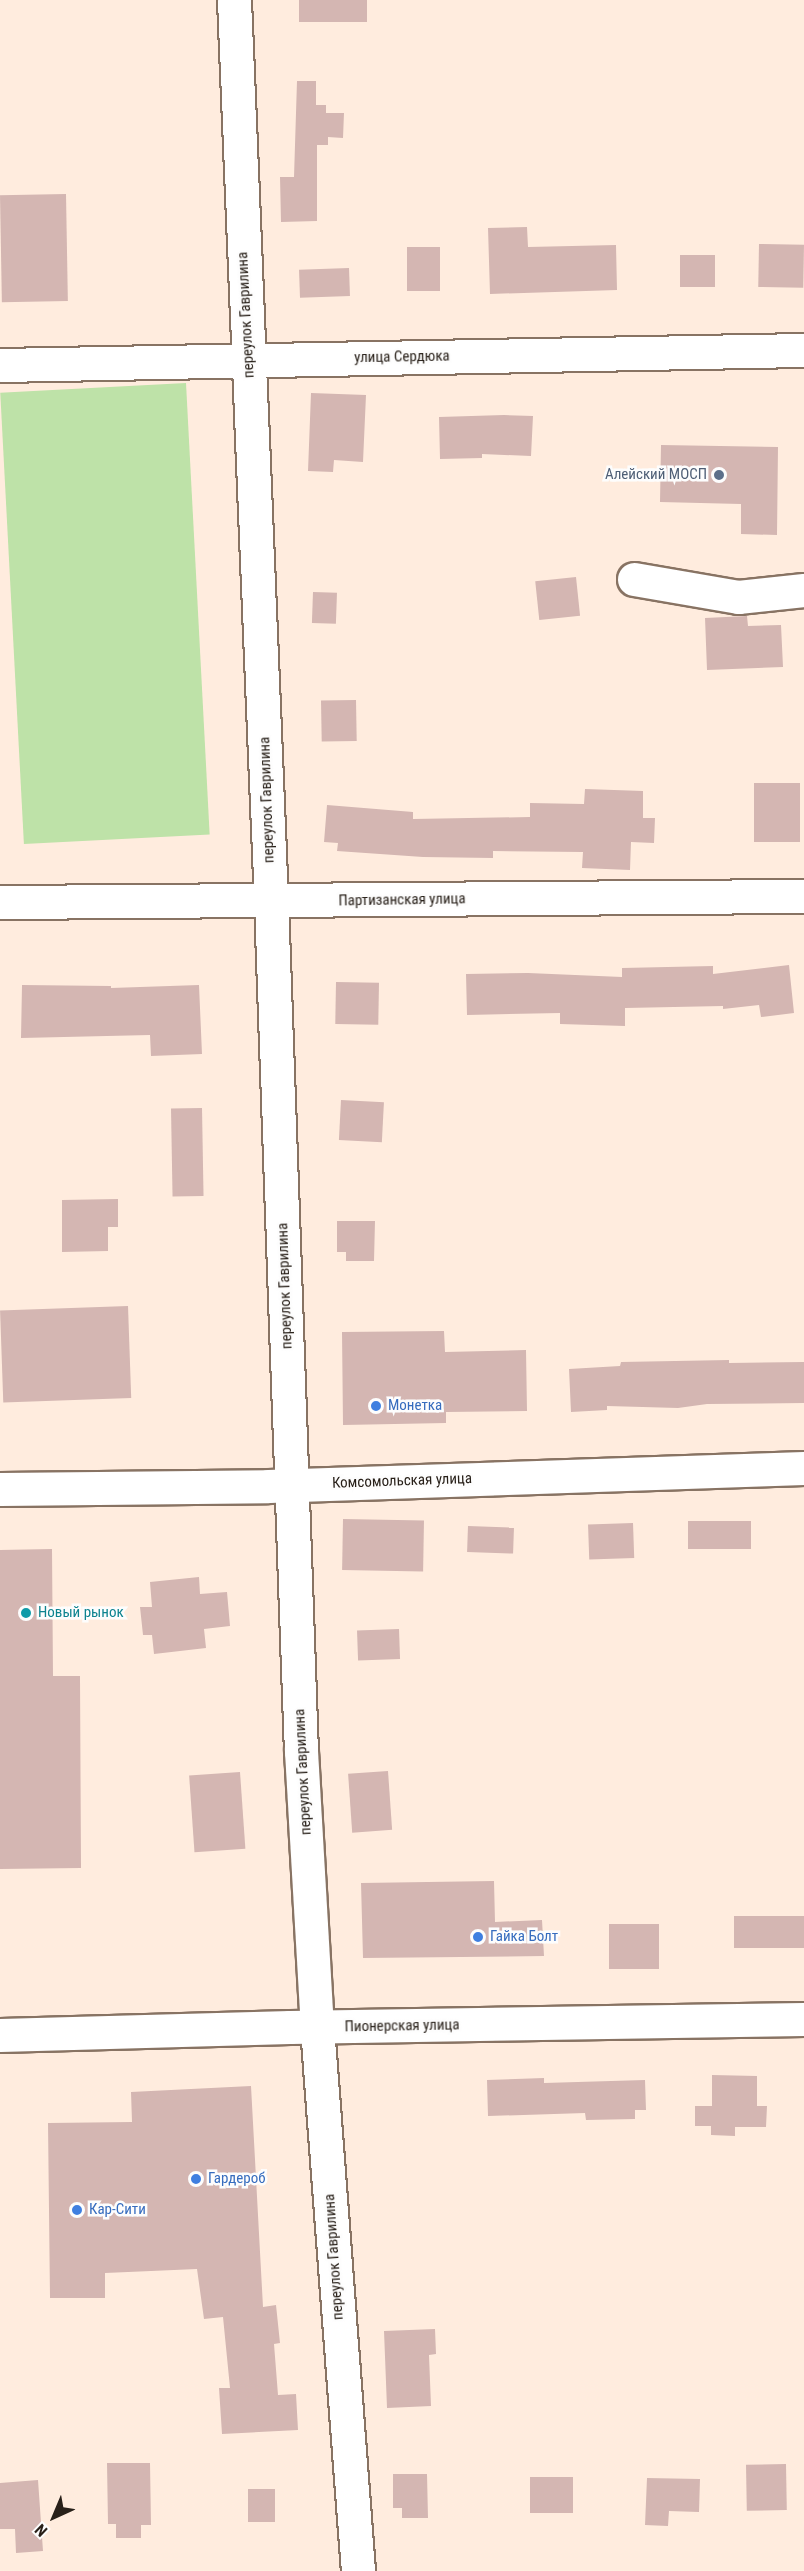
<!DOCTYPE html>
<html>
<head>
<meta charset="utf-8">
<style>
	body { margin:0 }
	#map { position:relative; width:804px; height:2571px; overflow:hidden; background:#ffecde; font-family:"Roboto Condensed",sans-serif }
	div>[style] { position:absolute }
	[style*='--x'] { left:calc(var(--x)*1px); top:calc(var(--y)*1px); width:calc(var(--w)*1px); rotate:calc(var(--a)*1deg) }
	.green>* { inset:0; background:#bee2a8; transform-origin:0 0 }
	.building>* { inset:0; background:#d4b6b2; transform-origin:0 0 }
	.roads { filter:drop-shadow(2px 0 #887363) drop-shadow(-2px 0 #887363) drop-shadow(0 2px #887363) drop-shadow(0 -2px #887363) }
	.minor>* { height:33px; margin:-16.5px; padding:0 16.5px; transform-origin:16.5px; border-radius:16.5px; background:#fff }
	.dots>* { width:16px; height:16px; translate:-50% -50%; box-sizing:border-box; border:3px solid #fdfdfd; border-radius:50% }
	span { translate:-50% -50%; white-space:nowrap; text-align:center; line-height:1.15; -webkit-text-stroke:5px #fdfdfd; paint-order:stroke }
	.street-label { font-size:15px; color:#282019 }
	.service-label { font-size:15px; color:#4e5e75 }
	.right { translate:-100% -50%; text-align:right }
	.shop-label { font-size:15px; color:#366cbe }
	.left { translate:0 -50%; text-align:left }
	.culture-label { font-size:15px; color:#0d838f }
	.north { position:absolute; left:24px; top:2487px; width:60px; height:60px; -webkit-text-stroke:4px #fdfdfd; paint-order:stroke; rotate:224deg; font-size:16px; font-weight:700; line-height:24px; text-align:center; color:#282019 }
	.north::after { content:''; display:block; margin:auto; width:21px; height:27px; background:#282019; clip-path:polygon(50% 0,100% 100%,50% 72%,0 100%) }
</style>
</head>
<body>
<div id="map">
	<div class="green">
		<i style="left:186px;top:383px;width:452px;height:186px;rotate:87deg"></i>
	</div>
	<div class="building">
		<i style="left:299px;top:0;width:68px;height:22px"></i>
		<i style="clip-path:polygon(297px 81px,316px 81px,316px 105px,326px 105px,326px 113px,344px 113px,343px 138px,328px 137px,328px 145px,317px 145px,317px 221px,281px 222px,280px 177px,294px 177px)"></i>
		<i style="left:66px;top:194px;width:107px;height:66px;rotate:89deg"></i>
		<i style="clip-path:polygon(527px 227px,528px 247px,616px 245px,617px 290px,490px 294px,488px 228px)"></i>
		<i style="left:759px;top:244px;width:45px;height:43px;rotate:1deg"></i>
		<i style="left:407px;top:247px;width:33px;height:44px"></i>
		<i style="left:680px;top:255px;width:35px;height:32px"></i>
		<i style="left:349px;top:268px;width:28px;height:50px;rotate:88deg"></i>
		<i style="clip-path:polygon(311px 393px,366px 395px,363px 462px,334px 460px,333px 472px,308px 471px)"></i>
		<i style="clip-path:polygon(504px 415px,533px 416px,531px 456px,482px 454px,482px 458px,440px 459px,439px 417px)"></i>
		<i style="clip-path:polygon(661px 445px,778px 447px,777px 535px,741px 534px,741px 504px,660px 502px)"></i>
		<i style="left:576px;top:577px;width:39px;height:41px;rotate:84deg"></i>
		<i style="left:313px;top:592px;width:24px;height:31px;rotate:2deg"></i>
		<i style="clip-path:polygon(747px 616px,748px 626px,781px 625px,783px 667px,707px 670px,705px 618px)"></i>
		<i style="left:356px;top:700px;width:41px;height:35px;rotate:89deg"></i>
		<i style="left:754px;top:783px;width:46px;height:59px"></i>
		<i style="clip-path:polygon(585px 789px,643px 791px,643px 818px,655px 818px,654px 843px,631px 842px,630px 870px,582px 868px,583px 852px,493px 851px,493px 858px,423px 857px,337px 851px,338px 843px,324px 842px,327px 805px,413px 812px,413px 819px,530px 817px,530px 803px,584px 804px)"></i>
		<i style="clip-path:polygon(789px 965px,794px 1013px,761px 1017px,759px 1005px,723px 1009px,723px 1006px,625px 1008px,625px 1026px,560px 1024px,560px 1013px,467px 1015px,466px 974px,528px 973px,622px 977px,622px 968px,713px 966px,713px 974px)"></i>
		<i style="left:336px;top:982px;width:43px;height:42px;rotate:1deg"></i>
		<i style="clip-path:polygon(22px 985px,111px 986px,111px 988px,199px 985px,202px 1054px,151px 1056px,150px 1035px,21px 1038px)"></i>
		<i style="left:341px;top:1100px;width:43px;height:40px;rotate:3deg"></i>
		<i style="left:202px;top:1108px;width:88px;height:31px;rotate:89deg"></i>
		<i style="clip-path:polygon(118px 1199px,118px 1227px,108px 1227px,108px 1251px,62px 1252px,62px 1200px)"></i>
		<i style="clip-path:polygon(337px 1221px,375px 1221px,374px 1261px,346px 1261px,346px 1252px,337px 1252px)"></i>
		<i style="left:128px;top:1306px;width:92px;height:128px;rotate:88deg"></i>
		<i style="clip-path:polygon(444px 1331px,445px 1352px,526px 1350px,527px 1411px,446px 1412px,446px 1423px,343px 1425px,342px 1332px)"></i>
		<i style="clip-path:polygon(729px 1360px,729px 1363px,804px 1362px,804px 1403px,707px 1404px,678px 1408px,607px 1406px,607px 1410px,571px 1412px,569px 1369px,620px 1366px,621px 1362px)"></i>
		<i style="left:343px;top:1519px;width:81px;height:51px;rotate:1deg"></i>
		<i style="left:751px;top:1521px;width:28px;height:63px;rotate:90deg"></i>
		<i style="left:633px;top:1523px;width:35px;height:45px;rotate:88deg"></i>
		<i style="left:468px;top:1526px;width:46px;height:26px;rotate:2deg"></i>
		<i style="clip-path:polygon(52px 1549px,53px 1676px,80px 1676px,81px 1868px,0 1869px,0 1550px)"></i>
		<i style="clip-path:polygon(199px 1577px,200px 1594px,227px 1592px,230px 1626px,204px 1629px,206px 1648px,154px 1654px,152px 1635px,143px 1635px,140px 1607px,152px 1607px,150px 1582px)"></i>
		<i style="left:399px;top:1629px;width:30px;height:42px;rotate:88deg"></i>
		<i style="left:388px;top:1771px;width:59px;height:40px;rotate:86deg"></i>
		<i style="left:240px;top:1772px;width:77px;height:51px;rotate:86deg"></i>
		<i style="clip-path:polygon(494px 1881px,495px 1922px,542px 1920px,544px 1956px,363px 1958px,361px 1883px)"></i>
		<i style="left:804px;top:1916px;width:32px;height:70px;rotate:90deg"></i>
		<i style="left:609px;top:1924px;width:50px;height:45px"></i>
		<i style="clip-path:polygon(712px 2075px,757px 2076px,757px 2106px,767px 2106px,766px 2127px,735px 2127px,735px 2136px,711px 2135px,711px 2126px,695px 2126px,695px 2106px,712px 2106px)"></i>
		<i style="clip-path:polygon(544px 2078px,544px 2083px,645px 2080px,646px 2110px,635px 2110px,635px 2119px,586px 2120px,585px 2113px,488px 2116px,487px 2080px)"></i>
		<i style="clip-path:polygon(251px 2086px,263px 2307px,276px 2305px,280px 2343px,274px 2344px,278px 2395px,296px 2394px,298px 2430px,222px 2434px,219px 2388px,230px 2388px,223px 2317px,204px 2319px,197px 2269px,105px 2273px,105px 2298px,50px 2298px,48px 2123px,132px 2122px,131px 2092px)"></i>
		<i style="clip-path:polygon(435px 2329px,436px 2354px,429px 2355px,431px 2406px,387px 2408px,384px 2331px)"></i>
		<i style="clip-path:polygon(107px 2463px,150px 2463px,151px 2525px,141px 2525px,141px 2538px,116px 2538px,116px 2524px,108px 2524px)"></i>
		<i style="left:786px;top:2464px;width:46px;height:40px;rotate:89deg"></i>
		<i style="clip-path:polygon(393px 2474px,427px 2474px,428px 2518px,402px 2518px,402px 2508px,393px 2508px)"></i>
		<i style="left:530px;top:2477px;width:43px;height:36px"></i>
		<i style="clip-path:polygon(647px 2478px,700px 2479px,699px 2512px,669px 2511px,668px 2526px,645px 2525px)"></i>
		<i style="clip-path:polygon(38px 2480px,43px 2551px,16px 2553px,15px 2529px,0 2529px,0 2483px)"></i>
		<i style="left:248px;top:2489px;width:27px;height:33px"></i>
	</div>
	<div class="roads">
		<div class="minor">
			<i style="--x:234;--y:0;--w:903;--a:87.65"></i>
			<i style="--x:271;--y:902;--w:850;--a:87.98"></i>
			<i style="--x:301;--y:1751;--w:276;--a:86.7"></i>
			<i style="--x:317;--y:2027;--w:546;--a:85.69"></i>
			<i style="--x:0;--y:365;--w:804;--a:-1.07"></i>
			<i style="--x:634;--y:579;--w:106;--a:9.8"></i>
			<i style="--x:738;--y:597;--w:66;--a:-6.1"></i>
			<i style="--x:0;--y:902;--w:804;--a:-0.43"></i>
			<i style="--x:0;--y:1489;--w:268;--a:-0.6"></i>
			<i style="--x:268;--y:1486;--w:536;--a:-1.92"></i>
			<i style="--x:0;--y:2035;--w:290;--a:-1.6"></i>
			<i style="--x:290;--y:2027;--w:514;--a:-0.89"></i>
		</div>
	</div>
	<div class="dots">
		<i style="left:719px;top:475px;background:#5c6f8a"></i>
		<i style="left:376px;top:1406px;background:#3f7fe0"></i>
		<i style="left:26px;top:1613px;background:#0f9aa8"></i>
		<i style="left:478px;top:1937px;background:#3f7fe0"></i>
		<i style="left:196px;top:2179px;background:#3f7fe0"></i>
		<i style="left:77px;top:2210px;background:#3f7fe0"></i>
	</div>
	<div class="street-label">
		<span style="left:246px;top:315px;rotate:-93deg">переулок Гаврилина</span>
		<span style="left:402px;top:357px;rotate:-1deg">улица Сердюка</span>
		<span style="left:267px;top:800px;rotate:-92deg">переулок Гаврилина</span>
		<span style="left:402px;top:900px;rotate:-1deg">Партизанская улица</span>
		<span style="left:285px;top:1286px;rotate:-92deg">переулок Гаврилина</span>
		<span style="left:402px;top:1481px;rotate:-2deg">Комсомольская улица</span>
		<span style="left:303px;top:1772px;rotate:-93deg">переулок Гаврилина</span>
		<span style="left:402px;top:2026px;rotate:-1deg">Пионерская улица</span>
		<span style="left:334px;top:2257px;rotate:-94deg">переулок Гаврилина</span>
	</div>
	<div class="service-label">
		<span class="right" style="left:707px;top:475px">Алейский МОСП</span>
	</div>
	<div class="shop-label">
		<span class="left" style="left:388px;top:1406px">Монетка</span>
		<span class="left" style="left:490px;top:1937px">Гайка Болт</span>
		<span class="left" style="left:208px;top:2179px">Гардероб</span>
		<span class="left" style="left:89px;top:2210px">Кар-Сити</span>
	</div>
	<div class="culture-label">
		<span class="left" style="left:38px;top:1613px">Новый рынок</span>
	</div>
	<div class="north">N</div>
</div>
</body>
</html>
